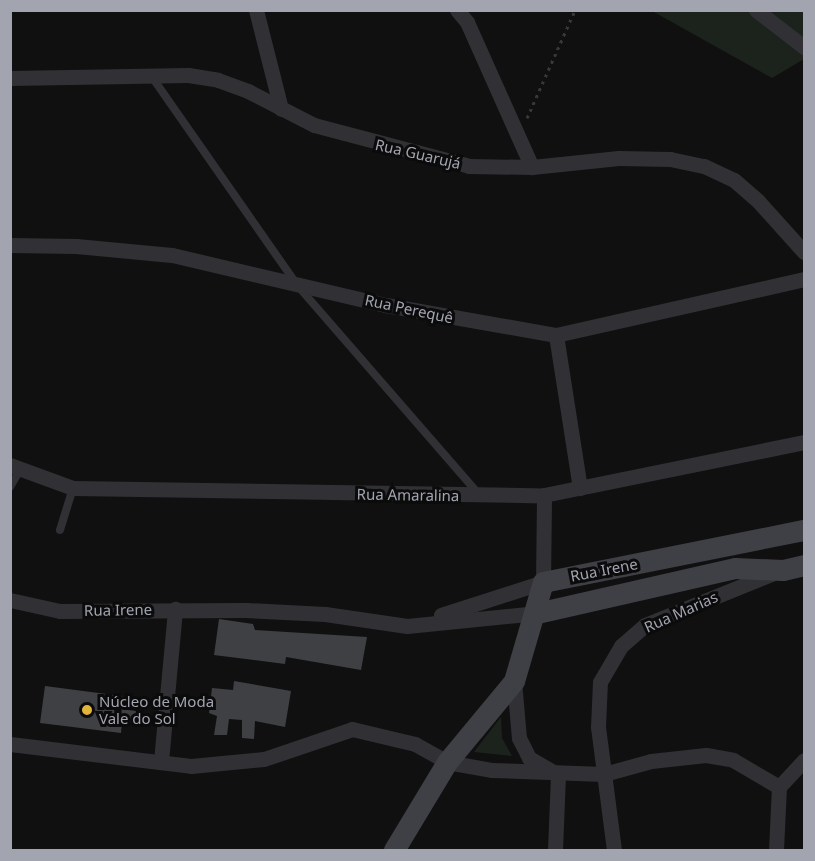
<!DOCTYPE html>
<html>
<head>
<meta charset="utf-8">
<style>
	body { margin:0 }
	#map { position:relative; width:815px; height:861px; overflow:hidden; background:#101011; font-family:"Noto Sans",sans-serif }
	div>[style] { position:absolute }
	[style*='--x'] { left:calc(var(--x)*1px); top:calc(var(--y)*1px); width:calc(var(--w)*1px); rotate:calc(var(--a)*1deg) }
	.green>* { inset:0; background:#1c231d }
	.building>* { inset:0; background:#3f4044 }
	.path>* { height:3px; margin-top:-1.5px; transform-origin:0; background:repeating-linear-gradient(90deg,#37383c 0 3px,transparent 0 7.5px) }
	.lane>* { height:8px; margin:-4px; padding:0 4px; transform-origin:4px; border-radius:4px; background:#313135 }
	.street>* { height:15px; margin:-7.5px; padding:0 7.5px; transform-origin:7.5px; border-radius:7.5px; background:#313135 }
	.secondary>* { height:21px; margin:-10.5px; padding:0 10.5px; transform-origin:10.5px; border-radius:10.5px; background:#3f4045 }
	.dots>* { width:16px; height:16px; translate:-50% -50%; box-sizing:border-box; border:3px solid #0b0b0c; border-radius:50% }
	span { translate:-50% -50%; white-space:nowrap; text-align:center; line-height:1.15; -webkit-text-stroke:6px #0b0b0c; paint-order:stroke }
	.street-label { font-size:15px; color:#a2a5b0 }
	.poi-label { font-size:15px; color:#a2a5b0 }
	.left { translate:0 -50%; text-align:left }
	.frame { position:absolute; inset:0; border:12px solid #a2a5b0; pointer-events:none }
</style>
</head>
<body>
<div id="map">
	<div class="green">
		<i style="clip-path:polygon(652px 11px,804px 11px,804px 59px,772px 78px)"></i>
		<i style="clip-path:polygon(501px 717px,502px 738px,512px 756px,474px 752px)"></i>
	</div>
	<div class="building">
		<i style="clip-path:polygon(219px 619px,253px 624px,255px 630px,367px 637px,361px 670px,286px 657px,285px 664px,214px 655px)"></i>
		<i style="clip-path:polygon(234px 681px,291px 691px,285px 727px,255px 721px,254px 739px,242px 738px,242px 720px,229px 719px,227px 735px,214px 735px,217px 716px,209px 713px,212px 688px,233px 690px)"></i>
		<i style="clip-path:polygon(45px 686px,129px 697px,128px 710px,136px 711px,134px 723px,122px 721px,121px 733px,40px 723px)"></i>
	</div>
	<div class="path">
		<i style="--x:527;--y:118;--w:118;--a:-66"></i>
	</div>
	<div class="lane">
		<i style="--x:152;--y:77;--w:254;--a:55.1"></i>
		<i style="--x:297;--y:285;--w:276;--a:49"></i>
		<i style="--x:10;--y:487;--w:20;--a:-60"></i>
		<i style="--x:60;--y:530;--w:44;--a:-72.8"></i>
	</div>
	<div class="street">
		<i style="--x:256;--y:10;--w:102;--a:75.8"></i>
		<i style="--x:457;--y:10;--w:16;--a:50"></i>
		<i style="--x:467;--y:22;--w:159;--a:65.9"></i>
		<i style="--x:756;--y:10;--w:61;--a:37.6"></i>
		<i style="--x:10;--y:78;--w:178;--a:-1"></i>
		<i style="--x:188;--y:75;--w:30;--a:9"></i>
		<i style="--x:218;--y:80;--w:32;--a:20"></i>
		<i style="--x:248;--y:91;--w:74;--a:27.3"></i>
		<i style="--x:314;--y:125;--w:160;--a:14.8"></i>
		<i style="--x:469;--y:166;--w:63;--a:0.9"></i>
		<i style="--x:532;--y:167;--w:87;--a:-5.9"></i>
		<i style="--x:619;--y:158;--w:51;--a:1.1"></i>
		<i style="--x:670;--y:159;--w:35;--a:12"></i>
		<i style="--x:704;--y:166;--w:33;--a:25"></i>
		<i style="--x:734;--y:180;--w:32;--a:41"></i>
		<i style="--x:758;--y:201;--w:69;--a:48"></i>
		<i style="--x:10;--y:245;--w:66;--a:0.9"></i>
		<i style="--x:76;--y:246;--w:96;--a:5.4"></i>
		<i style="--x:172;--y:255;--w:220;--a:13.2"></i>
		<i style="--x:386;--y:305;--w:173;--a:10"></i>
		<i style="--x:556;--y:335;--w:254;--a:-12.7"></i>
		<i style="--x:556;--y:335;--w:155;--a:81.1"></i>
		<i style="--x:10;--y:465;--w:67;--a:20.1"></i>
		<i style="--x:73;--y:488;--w:471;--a:0.9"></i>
		<i style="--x:544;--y:495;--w:265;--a:-11.5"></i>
		<i style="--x:10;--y:600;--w:51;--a:12.4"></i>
		<i style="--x:60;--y:611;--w:186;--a:-0.3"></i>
		<i style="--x:246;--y:610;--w:79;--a:2.9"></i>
		<i style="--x:325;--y:614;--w:83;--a:8.3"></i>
		<i style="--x:407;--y:626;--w:131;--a:-5.7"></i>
		<i style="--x:441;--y:615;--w:107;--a:-17.9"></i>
		<i style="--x:543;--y:582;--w:87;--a:-89.3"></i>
		<i style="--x:514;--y:681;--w:57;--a:85"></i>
		<i style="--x:519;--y:738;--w:22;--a:63"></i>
		<i style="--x:529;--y:758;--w:34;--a:30"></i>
		<i style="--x:558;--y:775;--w:75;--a:92.3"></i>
		<i style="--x:10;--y:744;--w:182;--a:6.9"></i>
		<i style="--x:191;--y:766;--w:73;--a:-5.5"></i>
		<i style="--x:264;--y:759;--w:93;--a:-18.8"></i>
		<i style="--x:352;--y:729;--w:65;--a:13.4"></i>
		<i style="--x:415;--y:744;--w:37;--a:29"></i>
		<i style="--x:447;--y:762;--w:46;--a:10.1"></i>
		<i style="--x:492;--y:770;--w:112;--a:2"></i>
		<i style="--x:604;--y:774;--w:49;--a:-15.5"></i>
		<i style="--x:651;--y:761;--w:55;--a:-6.2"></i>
		<i style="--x:706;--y:755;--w:27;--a:10"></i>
		<i style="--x:733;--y:760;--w:53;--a:30.4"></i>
		<i style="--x:161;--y:761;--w:153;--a:-84.7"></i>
		<i style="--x:614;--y:850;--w:124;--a:-97.4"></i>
		<i style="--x:598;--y:727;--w:45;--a:-87.5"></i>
		<i style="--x:600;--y:682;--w:42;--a:-59.7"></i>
		<i style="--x:621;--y:646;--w:32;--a:-41"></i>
		<i style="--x:645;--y:625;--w:141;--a:-22"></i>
		<i style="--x:776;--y:850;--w:63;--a:-87.3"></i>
		<i style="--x:779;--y:787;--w:37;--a:-47"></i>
	</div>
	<div class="secondary">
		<i style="--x:537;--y:613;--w:203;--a:-12.8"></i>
		<i style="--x:735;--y:568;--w:48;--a:2.4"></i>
		<i style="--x:783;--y:570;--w:22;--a:-13"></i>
		<i style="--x:394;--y:850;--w:103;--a:-58.9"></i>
		<i style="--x:447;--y:762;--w:105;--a:-50.4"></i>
		<i style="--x:514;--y:681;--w:103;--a:-73.7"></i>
		<i style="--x:543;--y:582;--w:266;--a:-11.3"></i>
	</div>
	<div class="dots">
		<i style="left:87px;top:710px;background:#e2b437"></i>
	</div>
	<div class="street-label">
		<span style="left:418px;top:154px;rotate:13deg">Rua Guarujá</span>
		<span style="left:409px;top:309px;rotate:12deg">Rua Perequê</span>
		<span style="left:408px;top:495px;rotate:1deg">Rua Amaralina</span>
		<span style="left:604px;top:570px;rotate:-11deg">Rua Irene</span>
		<span style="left:118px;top:610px;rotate:-1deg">Rua Irene</span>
		<span style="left:681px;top:612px;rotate:-24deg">Rua Marias</span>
	</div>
	<div class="poi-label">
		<span class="left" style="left:99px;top:710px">Núcleo de Moda<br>Vale do Sol</span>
	</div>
	<div class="frame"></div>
</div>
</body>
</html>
